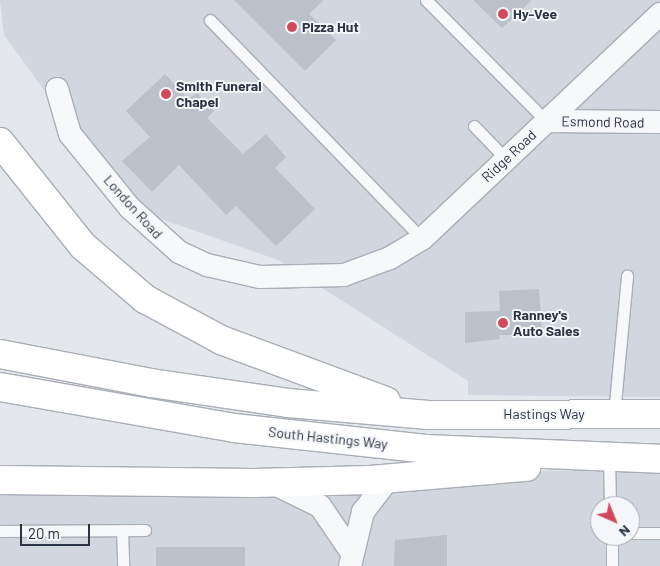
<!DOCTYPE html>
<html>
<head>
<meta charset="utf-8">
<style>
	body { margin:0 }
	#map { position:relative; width:660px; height:566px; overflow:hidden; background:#e4e7ec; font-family:Barlow,sans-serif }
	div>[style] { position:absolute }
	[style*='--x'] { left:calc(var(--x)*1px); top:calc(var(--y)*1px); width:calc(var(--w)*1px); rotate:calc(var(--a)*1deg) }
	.built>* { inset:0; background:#d2d6de }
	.building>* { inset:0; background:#bbc0ca; transform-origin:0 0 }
	.roads { filter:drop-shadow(1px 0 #a9aeb7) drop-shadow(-1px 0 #a9aeb7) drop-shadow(0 1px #a9aeb7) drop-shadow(0 -1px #a9aeb7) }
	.lane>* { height:11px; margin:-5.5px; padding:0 5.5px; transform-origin:5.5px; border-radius:5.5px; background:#f7f8fa }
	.street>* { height:22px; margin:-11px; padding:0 11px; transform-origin:11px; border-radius:11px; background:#f7f8fa }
	.primary>* { height:28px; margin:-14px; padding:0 14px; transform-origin:14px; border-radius:14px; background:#fff }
	.dots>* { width:14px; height:14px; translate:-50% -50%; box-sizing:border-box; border:2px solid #f4f6f9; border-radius:50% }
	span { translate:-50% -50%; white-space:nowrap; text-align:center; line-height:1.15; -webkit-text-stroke:4px #f4f6f9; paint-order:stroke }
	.poi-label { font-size:14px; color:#2b3445; font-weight:700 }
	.left { translate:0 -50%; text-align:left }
	.street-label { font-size:14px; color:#2b3445 }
	.north { position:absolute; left:590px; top:496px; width:50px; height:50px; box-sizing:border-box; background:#f4f6f9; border:1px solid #a4a8b1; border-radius:50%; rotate:136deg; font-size:14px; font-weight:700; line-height:20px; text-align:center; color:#2b3445 }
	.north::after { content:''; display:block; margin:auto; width:18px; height:22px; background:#d1495b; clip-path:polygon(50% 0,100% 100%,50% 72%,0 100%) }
	.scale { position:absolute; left:20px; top:524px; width:70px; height:22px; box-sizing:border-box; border:2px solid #2b3445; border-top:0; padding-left:6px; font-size:15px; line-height:18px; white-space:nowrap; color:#2b3445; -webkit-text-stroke:4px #f4f6f9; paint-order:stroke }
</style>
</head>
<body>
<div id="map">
	<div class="built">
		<i style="clip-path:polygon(0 0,660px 0,660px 397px,468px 395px,468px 381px,278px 260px,130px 208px,4px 35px)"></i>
		<i style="clip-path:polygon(evenodd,660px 469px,660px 566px,0 566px,0 480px,660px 469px,600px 506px,630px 506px,630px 536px,600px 536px,600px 506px)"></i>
	</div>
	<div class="building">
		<i style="clip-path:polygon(234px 0,324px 0,309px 14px,336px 40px,305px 71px)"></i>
		<i style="clip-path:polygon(473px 0,532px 0,502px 28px)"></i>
		<i style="clip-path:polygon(165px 74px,188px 99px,197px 93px,214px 111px,207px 118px,243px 154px,266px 134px,286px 157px,275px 168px,315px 209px,276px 246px,236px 206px,226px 215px,179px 165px,152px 192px,122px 161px,150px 137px,126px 111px)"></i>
		<i style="clip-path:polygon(539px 289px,542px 335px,499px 335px,500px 339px,465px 343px,465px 312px,500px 311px,499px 291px)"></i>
		<i style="clip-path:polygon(447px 535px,447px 566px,394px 566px,395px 540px)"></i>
		<i style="left:245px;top:547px;width:19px;height:89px;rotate:90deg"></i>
	</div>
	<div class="roads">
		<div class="lane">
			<i style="--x:426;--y:0;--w:170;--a:45.2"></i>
			<i style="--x:210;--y:20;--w:305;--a:45.9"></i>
			<i style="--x:474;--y:126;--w:46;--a:45.9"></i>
			<i style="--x:614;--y:414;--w:139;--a:-84.6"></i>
			<i style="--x:609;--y:457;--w:49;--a:88.8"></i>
			<i style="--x:122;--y:530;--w:36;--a:88"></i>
			<i style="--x:0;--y:531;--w:145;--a:-0.4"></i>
			<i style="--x:630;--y:533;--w:30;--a:0"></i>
			<i style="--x:612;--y:536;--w:30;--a:90"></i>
		</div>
		<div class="street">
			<i style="--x:57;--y:89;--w:47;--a:73.9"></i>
			<i style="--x:70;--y:134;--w:95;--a:51"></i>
			<i style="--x:130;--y:208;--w:66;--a:41.9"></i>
			<i style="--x:179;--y:252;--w:31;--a:25"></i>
			<i style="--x:207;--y:265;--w:54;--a:12.8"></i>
			<i style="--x:260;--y:277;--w:84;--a:-1.4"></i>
			<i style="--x:344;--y:275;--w:49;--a:-20.3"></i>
			<i style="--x:390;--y:258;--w:37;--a:-31"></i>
			<i style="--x:422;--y:239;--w:328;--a:-43.4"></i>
			<i style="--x:546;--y:121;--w:114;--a:0.5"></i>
			<i style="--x:275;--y:484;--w:50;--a:26.1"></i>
			<i style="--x:320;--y:506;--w:53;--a:55.7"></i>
			<i style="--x:350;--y:566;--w:56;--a:-76.5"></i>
			<i style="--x:363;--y:512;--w:43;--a:-52.6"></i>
		</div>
		<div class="primary">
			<i style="--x:0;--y:142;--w:133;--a:51.4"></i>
			<i style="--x:83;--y:246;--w:82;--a:40.5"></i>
			<i style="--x:145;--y:299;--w:86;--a:28.3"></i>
			<i style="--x:221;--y:340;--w:176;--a:20.3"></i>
			<i style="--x:0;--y:354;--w:154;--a:10.9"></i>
			<i style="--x:151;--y:383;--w:138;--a:8.3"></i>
			<i style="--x:288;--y:403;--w:141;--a:4.9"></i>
			<i style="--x:428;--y:415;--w:232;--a:-0.2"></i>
			<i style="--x:0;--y:387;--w:238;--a:9.9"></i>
			<i style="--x:234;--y:428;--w:193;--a:6.2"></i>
			<i style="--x:426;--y:449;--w:234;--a:2.4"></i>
			<i style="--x:0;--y:480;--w:254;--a:0.7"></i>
			<i style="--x:254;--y:483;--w:116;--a:-1.5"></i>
			<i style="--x:370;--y:480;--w:157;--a:-4.8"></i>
		</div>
	</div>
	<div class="dots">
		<i style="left:503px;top:14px;background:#d1495b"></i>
		<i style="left:292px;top:27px;background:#d1495b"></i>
		<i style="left:166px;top:94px;background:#d1495b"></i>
		<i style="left:503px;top:323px;background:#d1495b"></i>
	</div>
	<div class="poi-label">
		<span class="left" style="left:513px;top:14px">Hy-Vee</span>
		<span class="left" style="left:302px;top:27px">Pizza Hut</span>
		<span class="left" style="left:176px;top:94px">Smith Funeral<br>Chapel</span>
		<span class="left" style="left:513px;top:323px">Ranney's<br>Auto Sales</span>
	</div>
	<div class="street-label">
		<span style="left:603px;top:122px;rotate:1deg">Esmond Road</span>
		<span style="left:509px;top:156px;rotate:-43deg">Ridge Road</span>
		<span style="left:133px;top:207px;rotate:48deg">London Road</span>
		<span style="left:544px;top:414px">Hastings Way</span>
		<span style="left:328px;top:438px;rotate:6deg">South Hastings Way</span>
	</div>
	<div class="north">N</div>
	<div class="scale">20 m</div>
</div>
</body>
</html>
